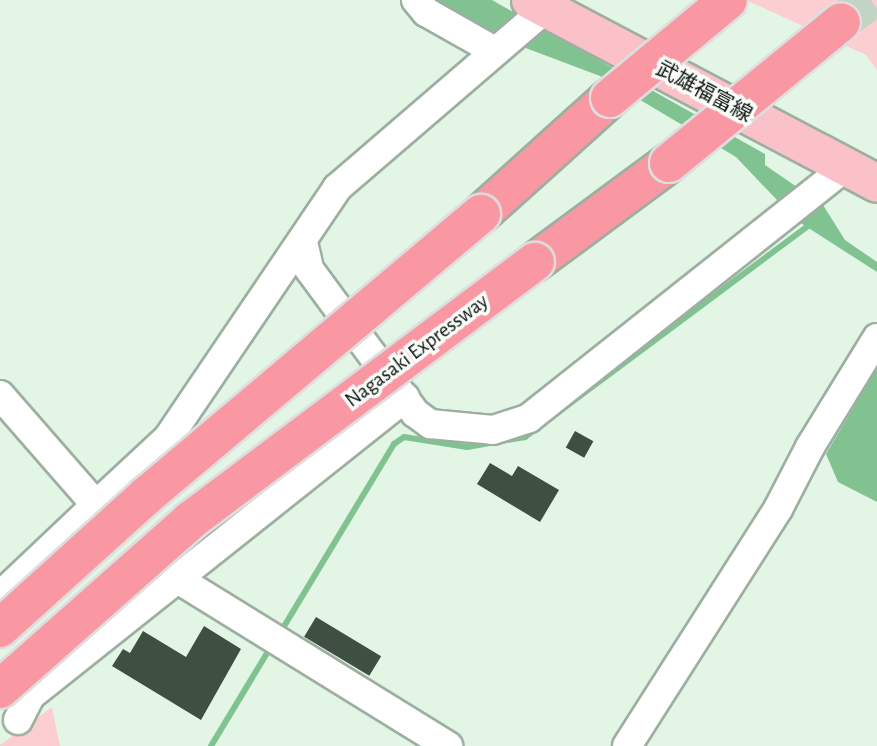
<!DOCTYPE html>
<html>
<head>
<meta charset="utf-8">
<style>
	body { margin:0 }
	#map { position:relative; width:877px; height:746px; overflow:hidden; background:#e3f6e6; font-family:"Alegreya Sans","Noto Sans JP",sans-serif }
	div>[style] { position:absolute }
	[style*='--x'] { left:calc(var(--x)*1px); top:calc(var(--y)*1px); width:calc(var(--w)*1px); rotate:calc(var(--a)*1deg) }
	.green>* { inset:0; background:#fcced2 }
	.water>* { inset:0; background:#80c390 }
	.stream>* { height:6px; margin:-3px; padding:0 3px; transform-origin:3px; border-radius:3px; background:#80c390 }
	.building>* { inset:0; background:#3f4f42; transform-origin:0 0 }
	.highway-tunnel>* { height:38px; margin-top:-19px; transform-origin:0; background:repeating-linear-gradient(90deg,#c3d4c5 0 38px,transparent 0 57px) }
	.roads { filter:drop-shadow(2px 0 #9dafa1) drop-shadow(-2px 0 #9dafa1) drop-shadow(0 2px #9dafa1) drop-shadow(0 -2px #9dafa1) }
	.minor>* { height:28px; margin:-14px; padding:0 14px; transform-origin:14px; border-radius:14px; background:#fff }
	.major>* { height:37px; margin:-18.5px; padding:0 18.5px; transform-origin:18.5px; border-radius:18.5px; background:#fbc1c8 }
	.highway>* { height:38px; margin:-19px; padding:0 19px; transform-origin:19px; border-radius:19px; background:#f997a3 }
	.bridges { filter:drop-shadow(2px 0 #dddedd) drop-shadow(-2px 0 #dddedd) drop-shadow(0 2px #dddedd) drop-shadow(0 -2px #dddedd) }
	.highway-bridge>* { height:38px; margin:-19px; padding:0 19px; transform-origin:19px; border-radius:19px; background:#f997a3 }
	span { translate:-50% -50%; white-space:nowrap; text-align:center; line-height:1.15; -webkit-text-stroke:7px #fbfffb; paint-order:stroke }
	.street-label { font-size:21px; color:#0b110c }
</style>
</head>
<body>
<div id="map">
	<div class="green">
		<i style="clip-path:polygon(746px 0,877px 0,877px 70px,866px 55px)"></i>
		<i style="clip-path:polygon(52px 707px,60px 746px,0 746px,0 745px)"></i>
	</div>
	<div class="water">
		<i style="clip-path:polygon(432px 0,492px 0,765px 154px,765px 165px,823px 205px,845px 240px,877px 262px,877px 272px,796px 220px,736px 157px,600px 76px,523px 47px)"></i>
		<i style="clip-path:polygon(877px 368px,877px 502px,838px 482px,826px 454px)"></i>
	</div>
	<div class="stream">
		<i style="--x:557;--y:413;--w:317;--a:-36.7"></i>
		<i style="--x:280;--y:633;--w:221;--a:-58.9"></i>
		<i style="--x:394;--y:444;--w:12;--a:-35"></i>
		<i style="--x:404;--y:437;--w:64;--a:9"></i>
		<i style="--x:467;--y:447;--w:59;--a:-9.8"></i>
		<i style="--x:525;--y:437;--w:15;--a:-37"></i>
		<i style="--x:211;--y:746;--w:118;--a:-58.9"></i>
	</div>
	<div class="building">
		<i style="left:575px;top:431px;width:21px;height:19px;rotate:29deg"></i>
		<i style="clip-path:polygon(490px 463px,512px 476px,518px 466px,559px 490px,540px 522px,477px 484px)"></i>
		<i style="left:316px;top:617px;width:76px;height:23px;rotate:31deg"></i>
		<i style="clip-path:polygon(204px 626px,241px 649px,201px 720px,112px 666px,123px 649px,130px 653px,143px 631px,186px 657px)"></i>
	</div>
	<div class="highway-tunnel">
		<i style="--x:841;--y:22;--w:37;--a:-36"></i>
	</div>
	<div class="roads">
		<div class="minor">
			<i style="--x:416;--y:0;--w:16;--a:50"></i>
			<i style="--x:426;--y:12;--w:79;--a:29.5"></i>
			<i style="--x:303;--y:242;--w:28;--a:77"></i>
			<i style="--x:309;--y:269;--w:179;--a:53.6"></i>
			<i style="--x:415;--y:413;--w:19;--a:36"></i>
			<i style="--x:430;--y:424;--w:63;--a:5.4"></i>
			<i style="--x:493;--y:430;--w:38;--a:-18"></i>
			<i style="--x:529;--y:418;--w:406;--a:-38.4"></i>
			<i style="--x:0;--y:395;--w:146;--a:48.9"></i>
			<i style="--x:96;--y:505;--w:98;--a:-42.9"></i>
			<i style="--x:168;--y:438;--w:302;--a:-55.9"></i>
			<i style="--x:337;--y:188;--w:274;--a:-40.7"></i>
			<i style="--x:176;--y:578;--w:320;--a:31.7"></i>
			<i style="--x:0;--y:596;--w:132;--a:-43.5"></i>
			<i style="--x:18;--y:720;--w:28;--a:-63"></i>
			<i style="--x:31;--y:695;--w:478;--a:-38.5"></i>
			<i style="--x:627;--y:746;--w:281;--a:-57.5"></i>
			<i style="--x:778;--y:509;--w:70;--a:-62.7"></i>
			<i style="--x:810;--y:447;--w:128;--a:-58.4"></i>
		</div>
		<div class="major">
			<i style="--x:530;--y:0;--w:392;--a:27.8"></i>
		</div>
		<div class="highway">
			<i style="--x:481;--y:214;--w:173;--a:-42"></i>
			<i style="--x:535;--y:262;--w:167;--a:-36.5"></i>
		</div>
	</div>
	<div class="bridges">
		<div class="highway-bridge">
			<i style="--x:610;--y:98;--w:153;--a:-39.7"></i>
			<i style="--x:669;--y:163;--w:222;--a:-39.3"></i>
			<i style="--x:0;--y:628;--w:197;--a:-42.1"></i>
			<i style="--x:146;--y:496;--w:438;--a:-40.1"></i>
			<i style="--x:0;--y:689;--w:255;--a:-41.5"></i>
			<i style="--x:191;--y:520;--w:430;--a:-36.9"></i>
		</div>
	</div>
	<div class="street-label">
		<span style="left:704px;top:92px;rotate:28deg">武雄福富線</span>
		<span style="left:417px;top:351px;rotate:-37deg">Nagasaki Expressway</span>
	</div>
</div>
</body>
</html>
